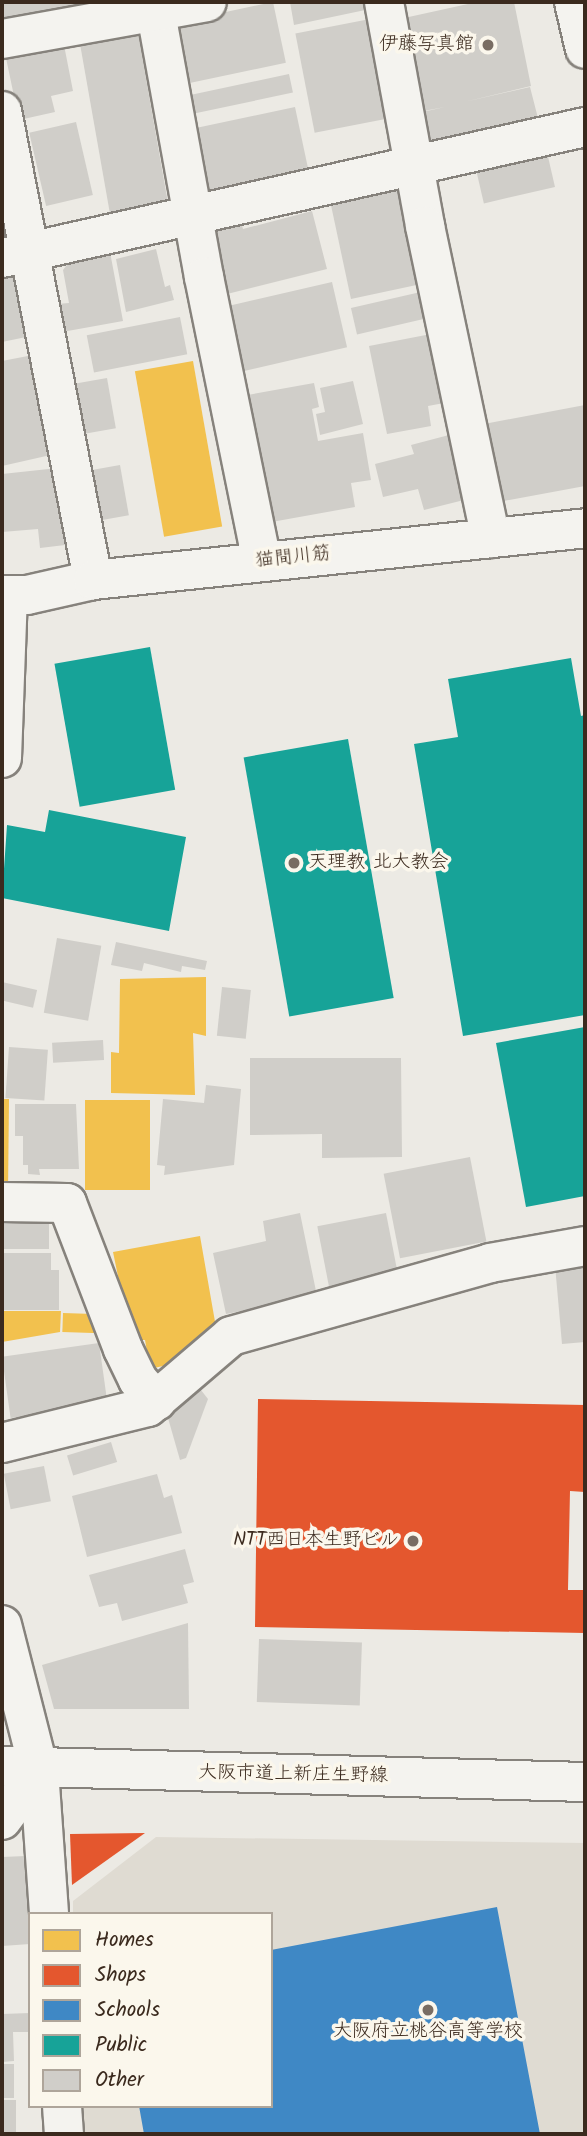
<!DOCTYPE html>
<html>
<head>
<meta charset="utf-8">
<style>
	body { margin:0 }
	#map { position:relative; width:587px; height:2136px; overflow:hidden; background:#eceae4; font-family:Kalam,"Klee One",sans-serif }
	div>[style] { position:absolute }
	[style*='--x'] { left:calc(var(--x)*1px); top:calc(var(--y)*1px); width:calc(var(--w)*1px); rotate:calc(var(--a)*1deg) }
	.built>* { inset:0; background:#dfdbd2 }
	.homes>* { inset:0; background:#f2c14e; transform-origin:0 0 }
	.shops>* { inset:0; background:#e4572e }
	.schools>* { inset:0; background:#3f88c5 }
	.public>* { inset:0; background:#17a398; transform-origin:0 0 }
	.building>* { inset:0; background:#d0cec9; transform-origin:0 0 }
	.roads { filter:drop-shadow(2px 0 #86827c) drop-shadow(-2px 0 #86827c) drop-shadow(0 2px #86827c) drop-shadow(0 -2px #86827c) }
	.street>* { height:38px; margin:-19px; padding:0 19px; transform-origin:19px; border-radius:19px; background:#f4f3ef }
	.secondary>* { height:38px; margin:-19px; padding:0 19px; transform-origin:19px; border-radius:19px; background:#f4f3ef }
	.primary>* { height:38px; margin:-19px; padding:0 19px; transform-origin:19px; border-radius:19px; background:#f4f3ef }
	.dots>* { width:19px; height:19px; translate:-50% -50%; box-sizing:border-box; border:4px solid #fbf7ec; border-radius:50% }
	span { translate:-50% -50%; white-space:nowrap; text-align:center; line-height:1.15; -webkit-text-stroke:7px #fbf7ec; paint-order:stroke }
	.poi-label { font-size:19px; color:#3b2a1e }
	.right { translate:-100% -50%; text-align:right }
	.left { translate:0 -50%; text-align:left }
	.street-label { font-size:19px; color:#3b2a1e }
	.frame { position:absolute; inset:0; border:4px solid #3b2a1e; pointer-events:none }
	.legend { position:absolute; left:28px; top:1912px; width:245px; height:196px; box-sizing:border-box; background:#fbf7ec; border:2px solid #aea59a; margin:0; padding:9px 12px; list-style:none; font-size:21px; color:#3b2a1e }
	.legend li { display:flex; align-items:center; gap:14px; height:35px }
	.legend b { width:35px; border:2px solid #aea59a }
</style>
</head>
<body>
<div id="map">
	<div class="built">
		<i style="clip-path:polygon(156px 1837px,585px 1843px,585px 2134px,82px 2134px,81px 2106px,271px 2106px,271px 1914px,73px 1914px,73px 1901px)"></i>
	</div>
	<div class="homes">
		<i style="left:193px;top:361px;width:168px;height:59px;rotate:80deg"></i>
		<i style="clip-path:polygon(206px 977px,206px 1036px,193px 1033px,195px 1095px,111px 1093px,111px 1052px,119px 1053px,120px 979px)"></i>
		<i style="clip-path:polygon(2px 1099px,9px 1099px,8px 1192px,2px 1192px)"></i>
		<i style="left:85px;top:1100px;width:65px;height:90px"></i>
		<i style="clip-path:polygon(200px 1236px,217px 1333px,184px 1361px,150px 1369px,145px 1340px,137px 1340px,125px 1310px,113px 1252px)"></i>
		<i style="clip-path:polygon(2px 1311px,61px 1311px,60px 1332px,2px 1342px)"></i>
		<i style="left:63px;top:1313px;width:38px;height:19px;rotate:2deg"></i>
	</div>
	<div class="shops">
		<i style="clip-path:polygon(258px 1399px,585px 1405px,585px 1492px,570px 1491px,568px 1590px,585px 1590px,585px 1633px,255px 1627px)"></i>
		<i style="clip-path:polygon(145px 1833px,72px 1885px,70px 1834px)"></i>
	</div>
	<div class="schools">
		<i style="clip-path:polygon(497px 1907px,540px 2134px,144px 2134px,139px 2106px,271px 2106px,271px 1950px)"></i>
	</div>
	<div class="public">
		<i style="left:150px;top:647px;width:145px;height:97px;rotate:80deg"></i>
		<i style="clip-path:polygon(571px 658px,581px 716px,585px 715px,585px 1015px,463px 1036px,414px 744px,458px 737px,448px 679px)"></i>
		<i style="left:348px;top:739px;width:263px;height:106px;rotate:80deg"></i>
		<i style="clip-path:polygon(49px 810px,186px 837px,169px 931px,2px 898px,7px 825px,45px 832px)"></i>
		<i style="clip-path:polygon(585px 1027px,585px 1196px,526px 1207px,496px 1043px)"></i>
	</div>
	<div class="building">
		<i style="clip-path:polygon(2px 2px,119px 2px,2px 27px)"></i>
		<i style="left:273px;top:2px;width:62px;height:102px;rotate:78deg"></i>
		<i style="clip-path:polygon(290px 2px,368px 2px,370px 9px,294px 25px)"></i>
		<i style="clip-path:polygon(477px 2px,514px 2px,531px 86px,464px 102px,530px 87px,540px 126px,422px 155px,413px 114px,445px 107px,413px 113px,395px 20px)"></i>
		<i style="left:370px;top:19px;width:101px;height:76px;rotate:79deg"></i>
		<i style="left:138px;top:33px;width:176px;height:59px;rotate:80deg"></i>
		<i style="clip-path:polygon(64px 45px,73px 91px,51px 96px,55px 112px,19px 120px,6px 58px)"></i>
		<i style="left:289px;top:74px;width:19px;height:107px;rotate:78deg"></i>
		<i style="left:295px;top:107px;width:69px;height:111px;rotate:78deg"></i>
		<i style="left:76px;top:122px;width:75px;height:48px;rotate:77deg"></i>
		<i style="left:546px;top:148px;width:40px;height:73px;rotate:77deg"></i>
		<i style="left:402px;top:188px;width:98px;height:73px;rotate:78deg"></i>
		<i style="clip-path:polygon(2px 190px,12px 233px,2px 235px)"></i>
		<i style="clip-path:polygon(312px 211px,327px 269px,223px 295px,207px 228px,240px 219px,243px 229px)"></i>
		<i style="clip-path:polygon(156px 249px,165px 287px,170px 285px,174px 300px,126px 312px,116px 259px)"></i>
		<i style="clip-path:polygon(110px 252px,123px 321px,62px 332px,57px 304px,69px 303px,63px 270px,70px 261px)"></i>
		<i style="clip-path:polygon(15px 266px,31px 336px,2px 342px,2px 269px)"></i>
		<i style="left:332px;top:282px;width:67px;height:111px;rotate:77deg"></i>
		<i style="left:425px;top:291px;width:27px;height:76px;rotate:77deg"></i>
		<i style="left:180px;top:317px;width:38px;height:95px;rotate:79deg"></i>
		<i style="clip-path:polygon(431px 334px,444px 403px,428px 406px,431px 426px,387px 434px,369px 346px)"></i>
		<i style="clip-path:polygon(33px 355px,55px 454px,2px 466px,2px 361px)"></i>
		<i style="left:107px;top:378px;width:51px;height:36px;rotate:80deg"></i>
		<i style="clip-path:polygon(353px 381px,363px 424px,320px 435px,316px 414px,325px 412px,320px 388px)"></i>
		<i style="clip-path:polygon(314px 383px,319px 407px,312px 409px,318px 441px,363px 433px,371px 480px,351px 483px,355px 507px,266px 523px,242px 396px)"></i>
		<i style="clip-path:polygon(585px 405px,585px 486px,498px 502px,484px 424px)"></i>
		<i style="clip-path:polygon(449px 435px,464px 500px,424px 510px,418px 489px,383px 497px,375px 464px,414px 454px,411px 445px)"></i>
		<i style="left:120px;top:465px;width:51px;height:37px;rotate:80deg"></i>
		<i style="clip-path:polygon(58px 468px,65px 545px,40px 548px,38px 529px,2px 532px,2px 474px)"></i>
		<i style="left:57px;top:938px;width:45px;height:76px;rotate:10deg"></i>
		<i style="clip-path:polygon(116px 942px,207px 961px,205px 970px,182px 966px,181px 972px,144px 963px,142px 971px,111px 965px)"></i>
		<i style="left:2px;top:982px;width:36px;height:18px;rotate:13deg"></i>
		<i style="left:222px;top:987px;width:29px;height:49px;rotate:6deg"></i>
		<i style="left:103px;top:1040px;width:20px;height:51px;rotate:87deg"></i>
		<i style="left:9px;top:1047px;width:39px;height:51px;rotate:4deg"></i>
		<i style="clip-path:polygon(250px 1058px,401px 1058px,402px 1157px,322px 1158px,322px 1134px,250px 1135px)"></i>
		<i style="clip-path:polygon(206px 1085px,241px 1089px,234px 1165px,164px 1175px,165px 1166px,157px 1165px,163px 1099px,204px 1103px)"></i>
		<i style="clip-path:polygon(15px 1104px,76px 1104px,79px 1169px,39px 1169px,40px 1175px,28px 1174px,28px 1165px,23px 1165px,23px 1136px,15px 1136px)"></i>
		<i style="left:470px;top:1157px;width:86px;height:88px;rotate:79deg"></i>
		<i style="clip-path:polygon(300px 1213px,317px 1296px,226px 1314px,213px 1253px,266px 1241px,263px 1221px)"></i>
		<i style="left:386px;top:1213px;width:65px;height:70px;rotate:79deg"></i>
		<i style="left:2px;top:1219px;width:47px;height:30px"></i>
		<i style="clip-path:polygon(2px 1253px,51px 1253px,51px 1270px,59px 1270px,59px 1310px,2px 1310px)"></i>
		<i style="clip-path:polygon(585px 1263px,585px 1342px,562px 1344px,555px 1265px)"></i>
		<i style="left:99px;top:1343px;width:62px;height:98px;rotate:82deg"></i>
		<i style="clip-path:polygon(197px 1385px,208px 1399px,186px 1458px,180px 1460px,166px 1411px)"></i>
		<i style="left:111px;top:1442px;width:21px;height:46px;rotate:73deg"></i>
		<i style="left:44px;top:1466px;width:36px;height:41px;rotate:79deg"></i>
		<i style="clip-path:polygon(157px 1474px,164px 1498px,172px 1495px,182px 1533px,87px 1557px,72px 1496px)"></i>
		<i style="clip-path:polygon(185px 1549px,194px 1582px,183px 1585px,188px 1603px,122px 1621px,117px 1603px,99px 1607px,89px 1575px)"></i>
		<i style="clip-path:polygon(188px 1623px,189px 1709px,54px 1709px,42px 1665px)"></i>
		<i style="left:259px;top:1639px;width:103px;height:63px;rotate:2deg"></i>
		<i style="clip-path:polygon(26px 1856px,30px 1944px,2px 1946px,2px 1857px)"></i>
		<i style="clip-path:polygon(30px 2013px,30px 2032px,13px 2032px,14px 2061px,2px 2062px,2px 2014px)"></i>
		<i style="left:2px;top:2064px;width:12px;height:34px"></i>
		<i style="left:2px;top:2100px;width:14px;height:34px"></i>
	</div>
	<div class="roads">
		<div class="street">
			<i style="--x:154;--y:2;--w:280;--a:79.7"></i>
			<i style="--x:204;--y:277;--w:290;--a:78.5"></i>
			<i style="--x:384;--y:2;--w:228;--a:79.6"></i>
			<i style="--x:425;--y:226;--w:319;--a:78.1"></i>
			<i style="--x:2;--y:39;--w:208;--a:-10.2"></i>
			<i style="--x:2;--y:111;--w:478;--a:79"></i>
			<i style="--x:2;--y:258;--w:598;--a:-12.66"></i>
			<i style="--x:2;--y:758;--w:163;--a:-87.9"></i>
			<i style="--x:2;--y:1202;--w:65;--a:0.9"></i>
			<i style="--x:67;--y:1203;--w:156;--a:69"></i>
			<i style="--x:123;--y:1349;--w:34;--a:64"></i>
			<i style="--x:138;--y:1380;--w:28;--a:48"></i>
			<i style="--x:2;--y:1443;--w:150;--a:-13.9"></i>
			<i style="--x:148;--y:1407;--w:109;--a:-40.5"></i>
			<i style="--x:231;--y:1336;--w:269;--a:-15.7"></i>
			<i style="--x:490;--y:1263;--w:97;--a:-10.1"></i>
			<i style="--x:2;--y:1625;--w:150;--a:75.7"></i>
			<i style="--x:39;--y:1770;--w:144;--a:86"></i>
			<i style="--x:2;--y:1820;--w:62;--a:-53.5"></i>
			<i style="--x:62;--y:2106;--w:28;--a:86"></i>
		</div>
		<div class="secondary">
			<i style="--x:2;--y:595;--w:25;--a:0"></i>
			<i style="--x:27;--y:595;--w:68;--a:-12.8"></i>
			<i style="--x:93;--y:580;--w:495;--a:-6"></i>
		</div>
		<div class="primary">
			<i style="--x:574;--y:2;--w:48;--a:76.8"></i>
			<i style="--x:2;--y:1766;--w:583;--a:1.57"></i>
		</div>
	</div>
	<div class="dots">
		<i style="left:488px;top:45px;background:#796d63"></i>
		<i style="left:294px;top:863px;background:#796d63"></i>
		<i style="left:413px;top:1541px;background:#796d63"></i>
		<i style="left:428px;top:2010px;background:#796d63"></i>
	</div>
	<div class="poi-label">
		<span class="right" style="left:474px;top:45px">伊藤写真館</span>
		<span class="left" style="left:308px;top:863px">天理教 北大教会</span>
		<span class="right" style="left:399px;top:1541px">NTT西日本生野ビル</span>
		<span style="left:428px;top:2032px">大阪府立桃谷高等学校</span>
	</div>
	<div class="street-label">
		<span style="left:293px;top:558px;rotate:-6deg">猫間川筋</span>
		<span style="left:293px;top:1775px;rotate:1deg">大阪市道上新庄生野線</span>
	</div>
	<div class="frame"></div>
	<ul class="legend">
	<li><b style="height:19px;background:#f2c14e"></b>Homes</li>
	<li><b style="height:19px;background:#e4572e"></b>Shops</li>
	<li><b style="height:19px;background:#3f88c5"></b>Schools</li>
	<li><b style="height:19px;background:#17a398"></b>Public</li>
	<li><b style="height:19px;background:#d0cec9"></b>Other</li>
	</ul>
</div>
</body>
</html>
